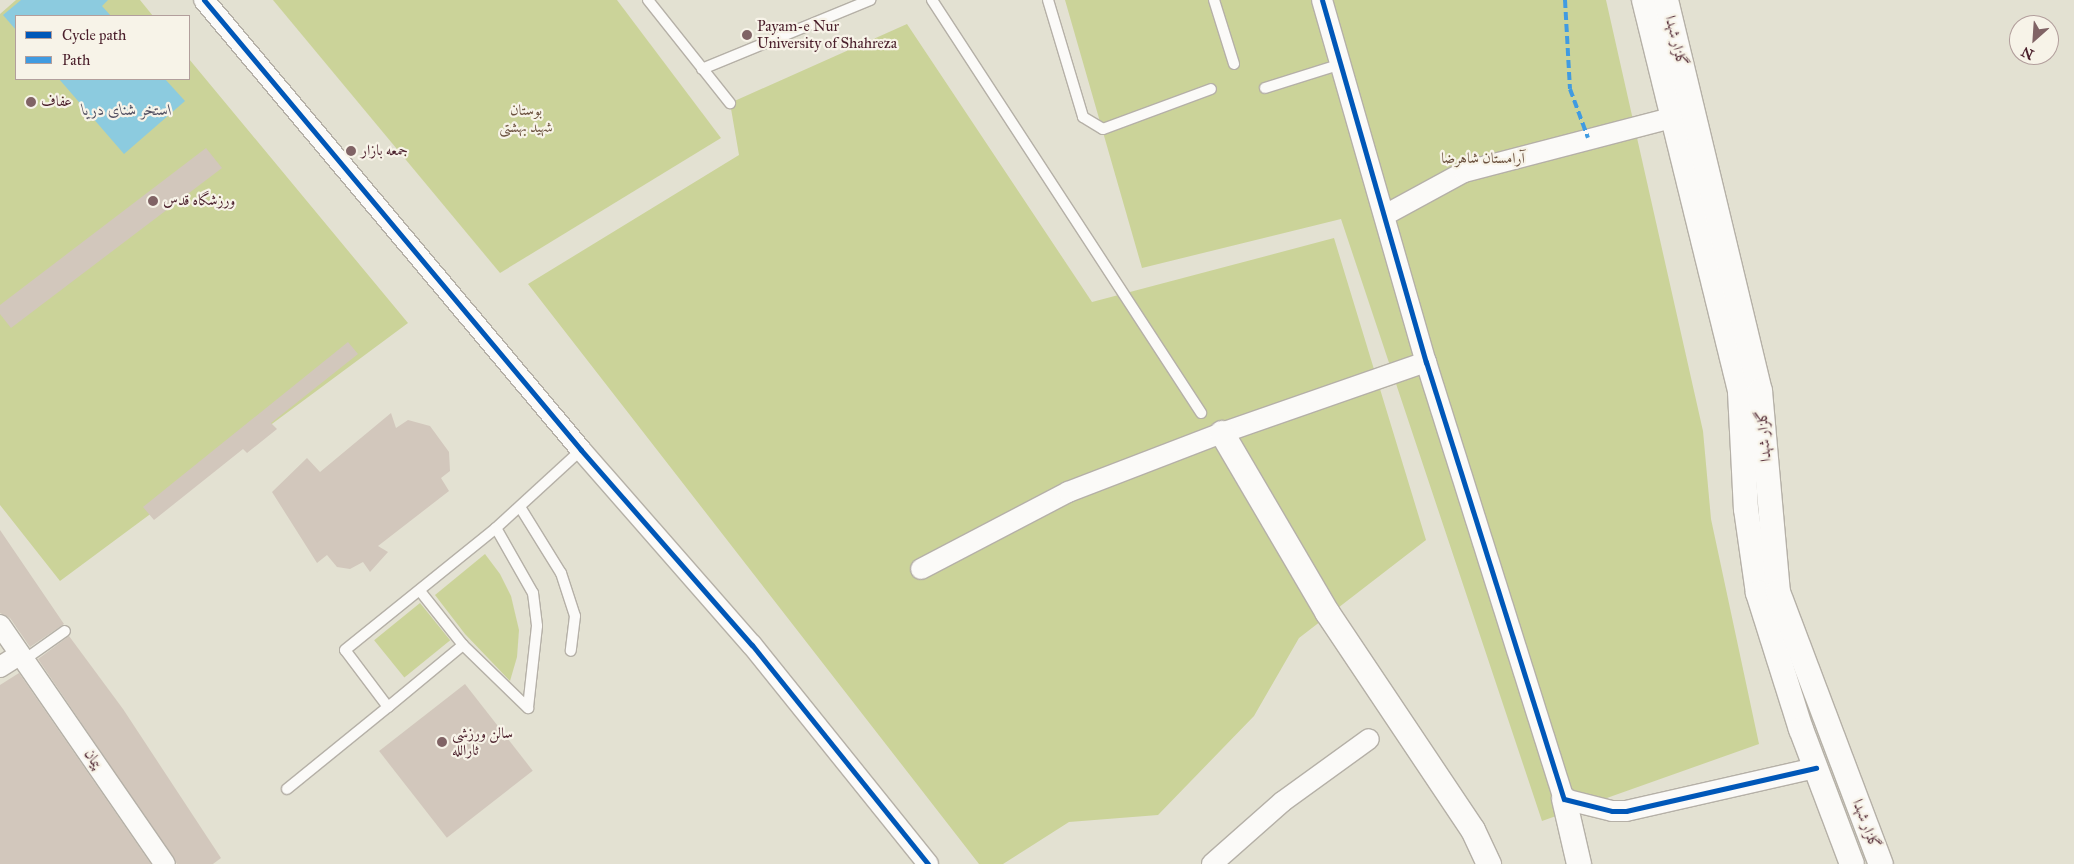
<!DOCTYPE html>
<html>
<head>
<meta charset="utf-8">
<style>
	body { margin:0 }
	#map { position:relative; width:2074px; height:864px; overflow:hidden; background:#e3e1d2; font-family:"IM FELL Great Primer",Amiri,serif }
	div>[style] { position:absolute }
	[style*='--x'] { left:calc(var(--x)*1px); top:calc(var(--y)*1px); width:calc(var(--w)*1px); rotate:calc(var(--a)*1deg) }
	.green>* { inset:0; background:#cbd399; transform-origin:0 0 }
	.water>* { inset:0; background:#8ccbdf }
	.building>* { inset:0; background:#d2c7bc; transform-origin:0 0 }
	.roads { filter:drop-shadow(1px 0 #b5b0a7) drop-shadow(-1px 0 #b5b0a7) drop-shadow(0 1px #b5b0a7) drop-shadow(0 -1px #b5b0a7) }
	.service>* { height:10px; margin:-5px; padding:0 5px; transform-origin:5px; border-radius:5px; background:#fbfaf8 }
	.minor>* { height:20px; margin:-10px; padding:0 10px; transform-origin:10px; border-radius:10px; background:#fbfaf8 }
	.tertiary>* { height:24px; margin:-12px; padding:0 12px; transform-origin:12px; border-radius:12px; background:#fbfaf8 }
	.quiet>* { height:4px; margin-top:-2px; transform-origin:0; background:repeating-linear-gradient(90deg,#409be1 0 8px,transparent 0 12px) }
	.cycleway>* { height:5px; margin:-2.5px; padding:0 2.5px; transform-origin:2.5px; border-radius:2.5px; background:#0057b8 }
	.dots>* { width:14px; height:14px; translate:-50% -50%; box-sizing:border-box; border:2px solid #f7f3e8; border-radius:50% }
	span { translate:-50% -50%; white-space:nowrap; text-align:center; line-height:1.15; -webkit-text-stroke:4.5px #f7f3e8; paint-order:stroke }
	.poi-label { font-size:15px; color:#4a1f2b }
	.left { translate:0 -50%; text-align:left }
	.street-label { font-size:15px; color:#4a1f2b }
	.park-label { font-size:15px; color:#6b513e }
	.water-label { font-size:16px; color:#525062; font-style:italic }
	.legend { position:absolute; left:15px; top:15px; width:175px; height:65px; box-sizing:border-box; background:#f7f3e8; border:1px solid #b29e9c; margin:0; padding:6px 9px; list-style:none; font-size:15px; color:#4a1f2b }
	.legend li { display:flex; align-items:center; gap:10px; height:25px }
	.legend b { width:25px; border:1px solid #b29e9c }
	.north { position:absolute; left:2009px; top:15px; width:50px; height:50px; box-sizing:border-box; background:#f7f3e8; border:1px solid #b29e9c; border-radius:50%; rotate:206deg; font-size:14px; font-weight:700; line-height:20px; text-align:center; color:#4a1f2b }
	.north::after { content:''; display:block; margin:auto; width:18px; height:22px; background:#806365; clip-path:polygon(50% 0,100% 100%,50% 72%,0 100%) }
</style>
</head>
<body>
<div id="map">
	<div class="green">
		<i style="clip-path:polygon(16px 0,140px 0,153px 16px,16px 16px,16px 79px,189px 79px,189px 59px,408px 323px,60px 581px,0 505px,0 14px)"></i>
		<i style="clip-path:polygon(273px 0,617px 0,721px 138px,500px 273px)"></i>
		<i style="clip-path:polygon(1065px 0,1606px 0,1703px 431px,1711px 519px,1759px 744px,1542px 821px,1341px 219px,1142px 268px)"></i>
		<i style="clip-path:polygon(907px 24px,1092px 302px,1334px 238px,1426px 540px,1299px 638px,1254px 716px,1158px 815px,1069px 822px,1003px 864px,979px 864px,528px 284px,739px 155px,730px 103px)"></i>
		<i style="clip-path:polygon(485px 554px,500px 574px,511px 596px,519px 630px,517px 657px,510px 681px,465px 634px,435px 595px)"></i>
		<i style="left:420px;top:603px;width:48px;height:59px;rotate:51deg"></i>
	</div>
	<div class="water">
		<i style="clip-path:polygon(21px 0,108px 0,102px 6px,111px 16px,16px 16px,16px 30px,3px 15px)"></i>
		<i style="clip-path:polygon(59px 79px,165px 79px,185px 101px,124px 154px)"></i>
	</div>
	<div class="building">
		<i style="clip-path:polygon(206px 148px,222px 168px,11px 328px,0 314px,0 305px)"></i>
		<i style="clip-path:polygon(348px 342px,358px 354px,271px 423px,277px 429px,247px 453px,243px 449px,154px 520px,143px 507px)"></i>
		<i style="clip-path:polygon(391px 413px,396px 428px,408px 420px,430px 426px,449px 452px,450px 471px,441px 478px,449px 491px,378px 546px,388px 552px,370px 572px,363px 562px,350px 569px,337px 567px,327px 555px,317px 563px,272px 492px,307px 458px,320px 472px)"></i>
		<i style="clip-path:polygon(0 530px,64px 624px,30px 647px,10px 618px,0 613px)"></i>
		<i style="clip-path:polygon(69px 636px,123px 709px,221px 858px,213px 864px,177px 864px,38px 659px)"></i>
		<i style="clip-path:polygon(19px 673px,151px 864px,0 864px,0 685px)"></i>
		<i style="left:465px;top:684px;width:110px;height:109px;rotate:52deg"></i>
	</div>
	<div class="roads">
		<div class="service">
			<i style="--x:648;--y:0;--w:132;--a:51.5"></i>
			<i style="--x:932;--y:0;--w:493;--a:56.9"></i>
			<i style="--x:1048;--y:0;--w:122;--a:73.3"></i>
			<i style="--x:1083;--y:117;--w:23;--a:31"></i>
			<i style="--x:1103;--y:129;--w:115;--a:-20.3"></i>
			<i style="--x:1214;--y:0;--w:67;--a:72.6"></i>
			<i style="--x:702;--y:69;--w:182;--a:-22.3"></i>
			<i style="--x:1265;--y:88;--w:80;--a:-17.5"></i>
			<i style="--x:520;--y:507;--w:78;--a:58.2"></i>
			<i style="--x:561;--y:573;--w:45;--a:72"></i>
			<i style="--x:575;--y:616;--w:35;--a:97"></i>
			<i style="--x:496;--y:528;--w:75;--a:60.4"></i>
			<i style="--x:533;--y:593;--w:33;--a:83"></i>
			<i style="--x:537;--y:626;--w:82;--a:96.3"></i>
			<i style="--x:420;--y:591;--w:69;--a:51.5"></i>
			<i style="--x:463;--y:645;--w:97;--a:140.4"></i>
			<i style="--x:388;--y:707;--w:71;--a:-127"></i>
			<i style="--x:345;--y:650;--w:194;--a:-38.9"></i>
			<i style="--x:496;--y:528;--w:115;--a:-42.5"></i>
			<i style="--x:463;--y:645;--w:91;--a:44.1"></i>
			<i style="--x:24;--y:660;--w:50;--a:-35.3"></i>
			<i style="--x:287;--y:789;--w:130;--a:-39.1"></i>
		</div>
		<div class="minor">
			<i style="--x:204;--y:0;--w:587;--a:50.04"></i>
			<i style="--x:581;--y:450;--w:259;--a:48.8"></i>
			<i style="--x:752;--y:645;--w:281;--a:51.2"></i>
			<i style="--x:1322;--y:0;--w:377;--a:74"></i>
			<i style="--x:1426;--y:362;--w:458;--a:72.5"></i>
			<i style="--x:1564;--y:799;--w:49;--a:14"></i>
			<i style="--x:1612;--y:811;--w:14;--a:0"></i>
			<i style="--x:1626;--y:811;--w:195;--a:-12.8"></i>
			<i style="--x:1385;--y:215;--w:90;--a:-28.6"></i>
			<i style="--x:1464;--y:172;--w:215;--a:-14.6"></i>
			<i style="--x:921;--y:569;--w:166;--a:-27.6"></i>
			<i style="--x:1068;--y:492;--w:165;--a:-21"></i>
			<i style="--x:1222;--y:433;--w:216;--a:-19.2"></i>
			<i style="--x:0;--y:625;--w:290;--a:55.4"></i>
			<i style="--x:0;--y:667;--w:22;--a:-32"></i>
			<i style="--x:1212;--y:864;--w:94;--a:-41.5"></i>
			<i style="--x:1282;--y:802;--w:107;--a:-35.9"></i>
		</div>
		<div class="tertiary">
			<i style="--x:1644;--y:0;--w:404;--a:76.2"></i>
			<i style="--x:1740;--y:392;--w:117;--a:87.1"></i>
			<i style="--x:1746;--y:509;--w:85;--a:81.9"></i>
			<i style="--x:1758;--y:593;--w:143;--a:72.5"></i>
			<i style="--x:1801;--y:729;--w:144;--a:69.3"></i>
			<i style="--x:1666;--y:0;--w:402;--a:76.5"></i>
			<i style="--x:1760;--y:391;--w:202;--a:84.9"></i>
			<i style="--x:1778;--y:592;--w:291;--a:69.3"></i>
			<i style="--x:1222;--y:433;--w:208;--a:59.6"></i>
			<i style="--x:1327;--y:612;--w:262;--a:56.2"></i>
			<i style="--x:1473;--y:830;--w:38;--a:65"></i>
			<i style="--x:1564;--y:799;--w:67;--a:77"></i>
		</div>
	</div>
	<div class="quiet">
		<i style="--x:1565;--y:0;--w:89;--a:86.8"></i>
		<i style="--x:1570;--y:89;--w:52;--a:69.8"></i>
	</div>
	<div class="cycleway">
		<i style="--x:204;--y:0;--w:587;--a:50.04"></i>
		<i style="--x:581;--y:450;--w:259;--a:48.8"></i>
		<i style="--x:752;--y:645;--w:281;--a:51.2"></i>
		<i style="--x:1322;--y:0;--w:377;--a:74"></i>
		<i style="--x:1426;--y:362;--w:458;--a:72.5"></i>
		<i style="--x:1564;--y:799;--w:49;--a:14"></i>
		<i style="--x:1612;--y:811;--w:14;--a:0"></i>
		<i style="--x:1626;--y:811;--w:195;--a:-12.8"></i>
	</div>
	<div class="dots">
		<i style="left:747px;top:35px;background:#806365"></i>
		<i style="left:31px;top:102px;background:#806365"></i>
		<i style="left:351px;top:151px;background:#806365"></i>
		<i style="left:153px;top:201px;background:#806365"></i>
		<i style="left:442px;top:742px;background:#806365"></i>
	</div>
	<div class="poi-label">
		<span class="left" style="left:757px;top:35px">Payam-e Nur<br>University of Shahreza</span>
		<span class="left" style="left:41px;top:102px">عفاف</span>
		<span class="left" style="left:361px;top:151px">جمعه بازار</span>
		<span class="left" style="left:163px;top:201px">ورزشگاه قدس</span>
		<span class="left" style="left:452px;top:742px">سالن ورزشی<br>ثارالله</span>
	</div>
	<div class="street-label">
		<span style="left:1676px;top:41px;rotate:76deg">گلزار شهدا</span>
		<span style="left:1764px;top:436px;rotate:-95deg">گلزار شهدا</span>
		<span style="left:93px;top:759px;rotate:55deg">پیمان</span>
		<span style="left:1866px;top:824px;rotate:69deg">گلزار شهدا</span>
	</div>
	<div class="park-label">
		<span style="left:526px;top:119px">بوستان<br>شهید بهشتی</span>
		<span style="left:1483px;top:159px">آرامستان شاهرضا</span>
	</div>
	<div class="water-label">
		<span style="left:127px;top:110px">استخر شنای دریا</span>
	</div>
	<ul class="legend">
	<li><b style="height:6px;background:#0057b8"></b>Cycle path</li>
	<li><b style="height:6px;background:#409be1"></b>Path</li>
	</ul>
	<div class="north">N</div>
</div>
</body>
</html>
